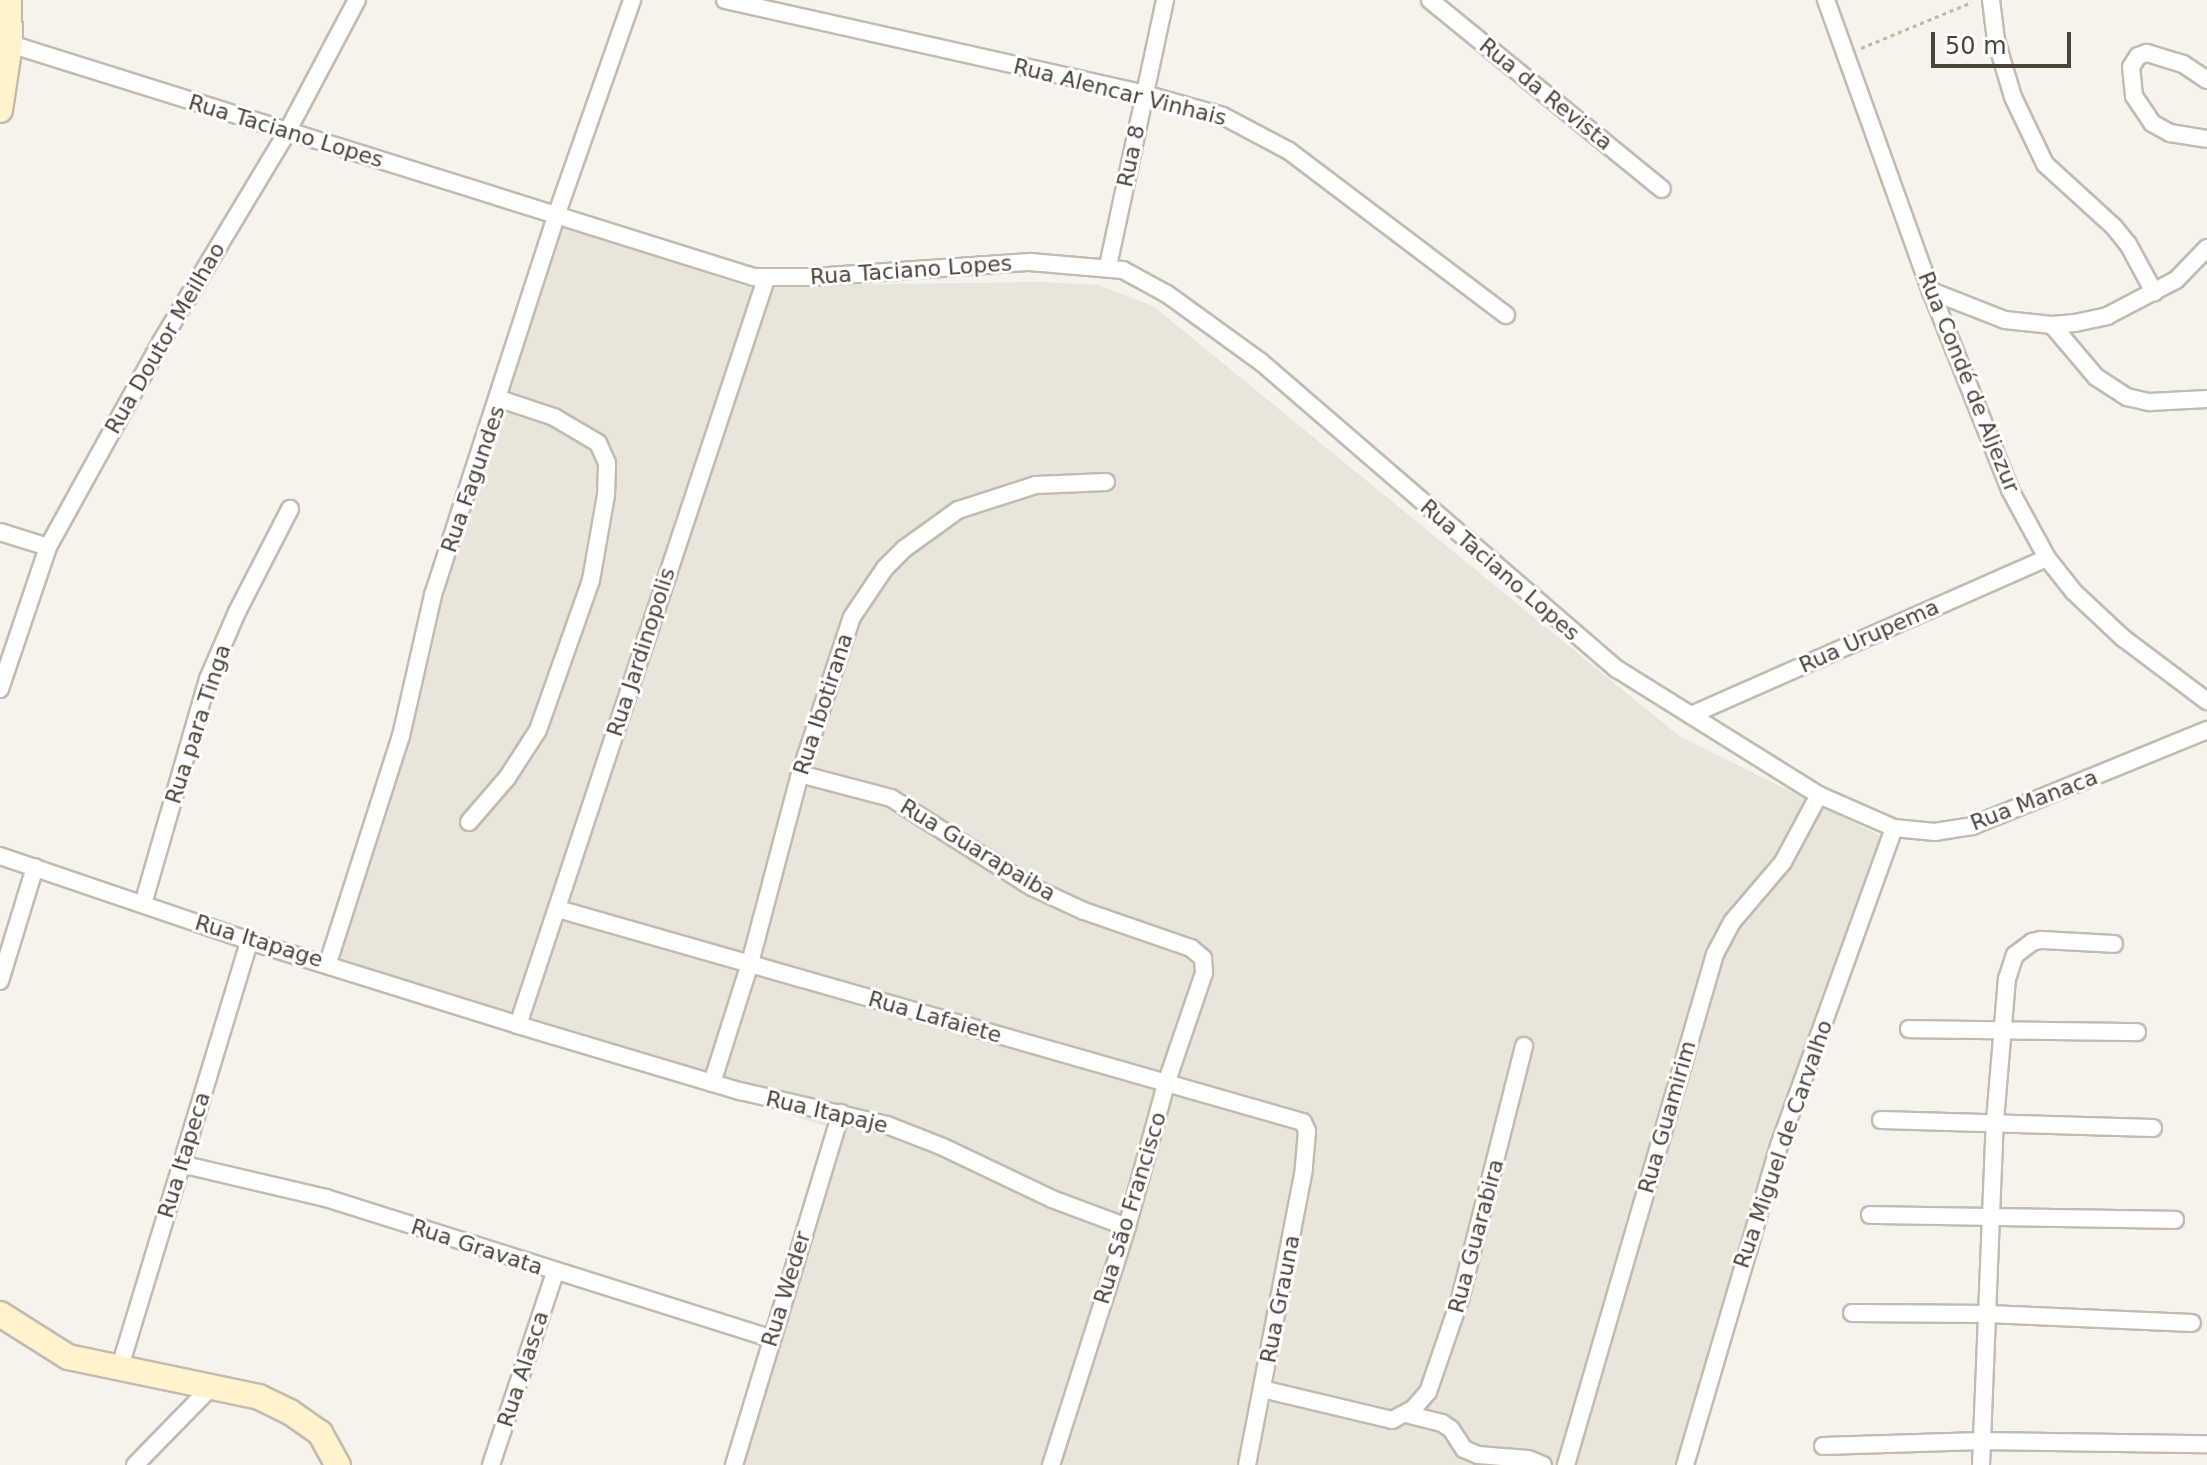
<!DOCTYPE html>
<html>
<head>
<meta charset="utf-8">
<style>
	body { margin:0 }
	#map { position:relative; width:2207px; height:1465px; overflow:hidden; background:#f6f3ec; font-family:"DejaVu Sans",sans-serif }
	div>[style] { position:absolute }
	[style*='--x'] { left:calc(var(--x)*1px); top:calc(var(--y)*1px); width:calc(var(--w)*1px); rotate:calc(var(--a)*1deg) }
	.residential>* { inset:0; background:#eae5da }
	.path>* { height:3px; margin-top:-1.5px; transform-origin:0; background:repeating-linear-gradient(90deg,#c4b79f 0 4px,transparent 0 8px) }
	.roads { filter:drop-shadow(2px 0 #c2bbae) drop-shadow(-2px 0 #c2bbae) drop-shadow(0 2px #c2bbae) drop-shadow(0 -2px #c2bbae) }
	.street>* { height:16px; margin:-8px; padding:0 8px; transform-origin:8px; border-radius:8px; background:#fff }
	.secondary>* { height:24px; margin:-12px; padding:0 12px; transform-origin:12px; border-radius:12px; background:#fff3cd }
	span { translate:-50% -50%; white-space:nowrap; text-align:center; line-height:1.15; -webkit-text-stroke:6px #fff; paint-order:stroke }
	.street-label { font-size:22px; color:#4b4439 }
	.scale { position:absolute; left:1931px; top:32px; width:140px; height:36px; box-sizing:border-box; border:4px solid #4b4439; border-top:0; padding-left:10px; font-size:24px; line-height:28px; white-space:nowrap; color:#4b4439; -webkit-text-stroke:6px #fff; paint-order:stroke }
</style>
</head>
<body>
<div id="map">
	<div class="residential">
		<i style="clip-path:polygon(552px 222px,744px 286px,1040px 282px,1099px 285px,1153px 306px,1679px 736px,1881px 836px,1733px 1280px,1678px 1465px,725px 1465px,834px 1129px,328px 963px)"></i>
	</div>
	<div class="path">
		<i style="--x:1861;--y:48;--w:120;--a:-22.5"></i>
	</div>
	<div class="roads">
		<div class="street">
			<i style="--x:725;--y:0;--w:429;--a:12.6"></i>
			<i style="--x:1144;--y:94;--w:82;--a:15.6"></i>
			<i style="--x:1223;--y:116;--w:75;--a:27.9"></i>
			<i style="--x:1289;--y:151;--w:272;--a:37.1"></i>
			<i style="--x:1430;--y:0;--w:299;--a:39.2"></i>
			<i style="--x:1826;--y:0;--w:309;--a:70.2"></i>
			<i style="--x:1931;--y:291;--w:214;--a:68.3"></i>
			<i style="--x:2010;--y:490;--w:77;--a:61.4"></i>
			<i style="--x:2047;--y:558;--w:43;--a:51.5"></i>
			<i style="--x:2074;--y:592;--w:67;--a:43.2"></i>
			<i style="--x:2123;--y:638;--w:105;--a:36.9"></i>
			<i style="--x:1991;--y:0;--w:40;--a:82.9"></i>
			<i style="--x:1996;--y:40;--w:59;--a:73.4"></i>
			<i style="--x:2013;--y:97;--w:74;--a:64.5"></i>
			<i style="--x:2045;--y:164;--w:93;--a:42.4"></i>
			<i style="--x:2114;--y:227;--w:22;--a:51"></i>
			<i style="--x:2128;--y:244;--w:55;--a:61.6"></i>
			<i style="--x:10;--y:44;--w:780;--a:17.39"></i>
			<i style="--x:754;--y:277;--w:60;--a:0"></i>
			<i style="--x:814;--y:277;--w:217;--a:-4"></i>
			<i style="--x:1030;--y:262;--w:93;--a:4.9"></i>
			<i style="--x:1123;--y:270;--w:50;--a:28.6"></i>
			<i style="--x:1167;--y:294;--w:116;--a:35.9"></i>
			<i style="--x:1261;--y:362;--w:470;--a:40.8"></i>
			<i style="--x:1617;--y:669;--w:238;--a:32"></i>
			<i style="--x:1819;--y:795;--w:82;--a:23.7"></i>
			<i style="--x:1894;--y:828;--w:41;--a:5.6"></i>
			<i style="--x:1935;--y:832;--w:37;--a:-9"></i>
			<i style="--x:1972;--y:826;--w:254;--a:-22.2"></i>
			<i style="--x:2207;--y:80;--w:29;--a:-146"></i>
			<i style="--x:2183;--y:64;--w:38;--a:-163"></i>
			<i style="--x:2147;--y:53;--w:9;--a:162"></i>
			<i style="--x:2138;--y:56;--w:13;--a:122"></i>
			<i style="--x:2131;--y:67;--w:29;--a:84"></i>
			<i style="--x:2134;--y:96;--w:32;--a:56"></i>
			<i style="--x:2152;--y:123;--w:21;--a:29"></i>
			<i style="--x:2170;--y:133;--w:37;--a:9"></i>
			<i style="--x:1108;--y:266;--w:272;--a:-77.9"></i>
			<i style="--x:1931;--y:291;--w:79;--a:21.4"></i>
			<i style="--x:2005;--y:320;--w:47;--a:6.1"></i>
			<i style="--x:2052;--y:325;--w:23;--a:-5"></i>
			<i style="--x:2075;--y:323;--w:33;--a:-12"></i>
			<i style="--x:2107;--y:316;--w:78;--a:-27.6"></i>
			<i style="--x:2176;--y:280;--w:45;--a:-45.9"></i>
			<i style="--x:2052;--y:325;--w:68;--a:49.8"></i>
			<i style="--x:2096;--y:377;--w:37;--a:33"></i>
			<i style="--x:2127;--y:397;--w:23;--a:13"></i>
			<i style="--x:2149;--y:402;--w:58;--a:-3"></i>
			<i style="--x:0;--y:532;--w:50;--a:17.4"></i>
			<i style="--x:0;--y:689;--w:150;--a:-71.3"></i>
			<i style="--x:48;--y:547;--w:234;--a:-61.1"></i>
			<i style="--x:161;--y:342;--w:245;--a:-59"></i>
			<i style="--x:287;--y:132;--w:149;--a:-62.1"></i>
			<i style="--x:1691;--y:715;--w:389;--a:-23.8"></i>
			<i style="--x:800;--y:774;--w:94;--a:14.8"></i>
			<i style="--x:891;--y:798;--w:167;--a:32.3"></i>
			<i style="--x:1032;--y:887;--w:57;--a:24.8"></i>
			<i style="--x:1084;--y:911;--w:113;--a:19.1"></i>
			<i style="--x:1191;--y:948;--w:16;--a:40"></i>
			<i style="--x:1203;--y:958;--w:15;--a:86"></i>
			<i style="--x:1204;--y:973;--w:117;--a:108.9"></i>
			<i style="--x:1166;--y:1084;--w:148;--a:105.3"></i>
			<i style="--x:1127;--y:1227;--w:250;--a:107.7"></i>
			<i style="--x:469;--y:822;--w:58;--a:-49.2"></i>
			<i style="--x:507;--y:778;--w:57;--a:-57.1"></i>
			<i style="--x:538;--y:730;--w:159;--a:-70.5"></i>
			<i style="--x:591;--y:580;--w:86;--a:-80"></i>
			<i style="--x:606;--y:495;--w:32;--a:-88"></i>
			<i style="--x:607;--y:463;--w:22;--a:-114"></i>
			<i style="--x:598;--y:443;--w:51;--a:-149.4"></i>
			<i style="--x:554;--y:417;--w:57;--a:-161.6"></i>
			<i style="--x:0;--y:856;--w:263;--a:18.8"></i>
			<i style="--x:249;--y:941;--w:282;--a:17.3"></i>
			<i style="--x:518;--y:1025;--w:232;--a:16.6"></i>
			<i style="--x:740;--y:1091;--w:151;--a:13"></i>
			<i style="--x:887;--y:1125;--w:60;--a:21.4"></i>
			<i style="--x:943;--y:1147;--w:121;--a:25.5"></i>
			<i style="--x:1052;--y:1199;--w:80;--a:20.5"></i>
			<i style="--x:143;--y:904;--w:234;--a:-73.9"></i>
			<i style="--x:208;--y:679;--w:73;--a:-66.6"></i>
			<i style="--x:237;--y:612;--w:116;--a:-62.8"></i>
			<i style="--x:558;--y:909;--w:775;--a:15.96"></i>
			<i style="--x:1303;--y:1122;--w:10;--a:66"></i>
			<i style="--x:1307;--y:1131;--w:38;--a:95"></i>
			<i style="--x:1304;--y:1169;--w:301;--a:100.9"></i>
			<i style="--x:328;--y:963;--w:238;--a:-72.2"></i>
			<i style="--x:401;--y:736;--w:145;--a:-77.2"></i>
			<i style="--x:433;--y:595;--w:398;--a:-72"></i>
			<i style="--x:556;--y:216;--w:229;--a:-70.6"></i>
			<i style="--x:0;--y:981;--w:119;--a:-72.9"></i>
			<i style="--x:518;--y:1025;--w:786;--a:-71.61"></i>
			<i style="--x:1909;--y:1029;--w:228;--a:0.8"></i>
			<i style="--x:712;--y:1083;--w:126;--a:-72.4"></i>
			<i style="--x:750;--y:963;--w:196;--a:-75.2"></i>
			<i style="--x:800;--y:774;--w:165;--a:-71.7"></i>
			<i style="--x:852;--y:617;--w:59;--a:-56"></i>
			<i style="--x:885;--y:568;--w:27;--a:-45"></i>
			<i style="--x:904;--y:549;--w:67;--a:-35.8"></i>
			<i style="--x:958;--y:510;--w:82;--a:-17.8"></i>
			<i style="--x:1036;--y:485;--w:70;--a:-2.5"></i>
			<i style="--x:1881;--y:1120;--w:272;--a:1.7"></i>
			<i style="--x:181;--y:1164;--w:149;--a:13.2"></i>
			<i style="--x:326;--y:1198;--w:466;--a:17.5"></i>
			<i style="--x:1870;--y:1215;--w:305;--a:0.9"></i>
			<i style="--x:1852;--y:1313;--w:136;--a:0.4"></i>
			<i style="--x:1988;--y:1314;--w:204;--a:2.5"></i>
			<i style="--x:119;--y:1370;--w:448;--a:-73.1"></i>
			<i style="--x:1262;--y:1389;--w:134;--a:13.4"></i>
			<i style="--x:1392;--y:1420;--w:24;--a:-28"></i>
			<i style="--x:1413;--y:1409;--w:23;--a:-49"></i>
			<i style="--x:1428;--y:1392;--w:98;--a:-71"></i>
			<i style="--x:1460;--y:1299;--w:261;--a:-75.8"></i>
			<i style="--x:1406;--y:1414;--w:37;--a:14"></i>
			<i style="--x:1442;--y:1423;--w:11;--a:34"></i>
			<i style="--x:1451;--y:1429;--w:24;--a:57"></i>
			<i style="--x:1464;--y:1449;--w:15;--a:23"></i>
			<i style="--x:1478;--y:1455;--w:50;--a:4.6"></i>
			<i style="--x:1528;--y:1459;--w:16;--a:22"></i>
			<i style="--x:1823;--y:1446;--w:158;--a:-1.8"></i>
			<i style="--x:1981;--y:1441;--w:226;--a:0.8"></i>
			<i style="--x:135;--y:1465;--w:112;--a:-45.7"></i>
			<i style="--x:491;--y:1465;--w:202;--a:-71.6"></i>
			<i style="--x:734;--y:1465;--w:368;--a:-73.1"></i>
			<i style="--x:1566;--y:1465;--w:532;--a:-73.74"></i>
			<i style="--x:1715;--y:954;--w:36;--a:-62"></i>
			<i style="--x:1732;--y:922;--w:79;--a:-49.6"></i>
			<i style="--x:1783;--y:862;--w:76;--a:-61.8"></i>
			<i style="--x:1685;--y:1465;--w:336;--a:-73.6"></i>
			<i style="--x:1780;--y:1143;--w:335;--a:-70.1"></i>
			<i style="--x:1981;--y:1465;--w:344;--a:-87.7"></i>
			<i style="--x:1995;--y:1121;--w:143;--a:-85.2"></i>
			<i style="--x:2007;--y:979;--w:25;--a:-72"></i>
			<i style="--x:2015;--y:955;--w:21;--a:-37"></i>
			<i style="--x:2032;--y:942;--w:9;--a:-13"></i>
			<i style="--x:2041;--y:940;--w:73;--a:3.1"></i>
		</div>
		<div class="secondary">
			<i style="--x:0;--y:110;--w:67;--a:-81.4"></i>
			<i style="--x:10;--y:44;--w:44;--a:-91.3"></i>
			<i style="--x:0;--y:1314;--w:80;--a:32.3"></i>
			<i style="--x:68;--y:1357;--w:195;--a:11.8"></i>
			<i style="--x:259;--y:1397;--w:34;--a:26"></i>
			<i style="--x:290;--y:1412;--w:37;--a:35"></i>
			<i style="--x:320;--y:1433;--w:37;--a:61"></i>
		</div>
	</div>
	<div class="street-label">
		<span style="left:1120px;top:92px;rotate:14deg">Rua Alencar Vinhais</span>
		<span style="left:1546px;top:94px;rotate:39deg">Rua da Revista</span>
		<span style="left:286px;top:131px;rotate:17deg">Rua Taciano Lopes</span>
		<span style="left:1131px;top:156px;rotate:-78deg">Rua 8</span>
		<span style="left:911px;top:270px;rotate:-4deg">Rua Taciano Lopes</span>
		<span style="left:165px;top:338px;rotate:-60deg">Rua Doutor Meilhao</span>
		<span style="left:1969px;top:382px;rotate:68deg">Rua Condé de Aljezur</span>
		<span style="left:473px;top:479px;rotate:-71deg">Rua Fagundes</span>
		<span style="left:1500px;top:570px;rotate:41deg">Rua Taciano Lopes</span>
		<span style="left:1869px;top:636px;rotate:-24deg">Rua Urupema</span>
		<span style="left:641px;top:652px;rotate:-72deg">Rua Jardinopolis</span>
		<span style="left:823px;top:704px;rotate:-72deg">Rua Ibotirana</span>
		<span style="left:198px;top:724px;rotate:-72deg">Rua para Tinga</span>
		<span style="left:2034px;top:800px;rotate:-21deg">Rua Manaca</span>
		<span style="left:978px;top:850px;rotate:31deg">Rua Guarapaiba</span>
		<span style="left:259px;top:941px;rotate:17deg">Rua Itapage</span>
		<span style="left:935px;top:1017px;rotate:16deg">Rua Lafaiete</span>
		<span style="left:827px;top:1112px;rotate:13deg">Rua Itapaje</span>
		<span style="left:1667px;top:1117px;rotate:-74deg">Rua Guamirim</span>
		<span style="left:1783px;top:1144px;rotate:-71deg">Rua Miguel de Carvalho</span>
		<span style="left:184px;top:1155px;rotate:-73deg">Rua Itapeca</span>
		<span style="left:1130px;top:1208px;rotate:-73deg">Rua São Francisco</span>
		<span style="left:1476px;top:1236px;rotate:-75deg">Rua Guarabira</span>
		<span style="left:477px;top:1247px;rotate:18deg">Rua Gravata</span>
		<span style="left:786px;top:1289px;rotate:-73deg">Rua Weder</span>
		<span style="left:1280px;top:1299px;rotate:-79deg">Rua Grauna</span>
		<span style="left:523px;top:1369px;rotate:-72deg">Rua Alasca</span>
	</div>
	<div class="scale">50 m</div>
</div>
</body>
</html>
